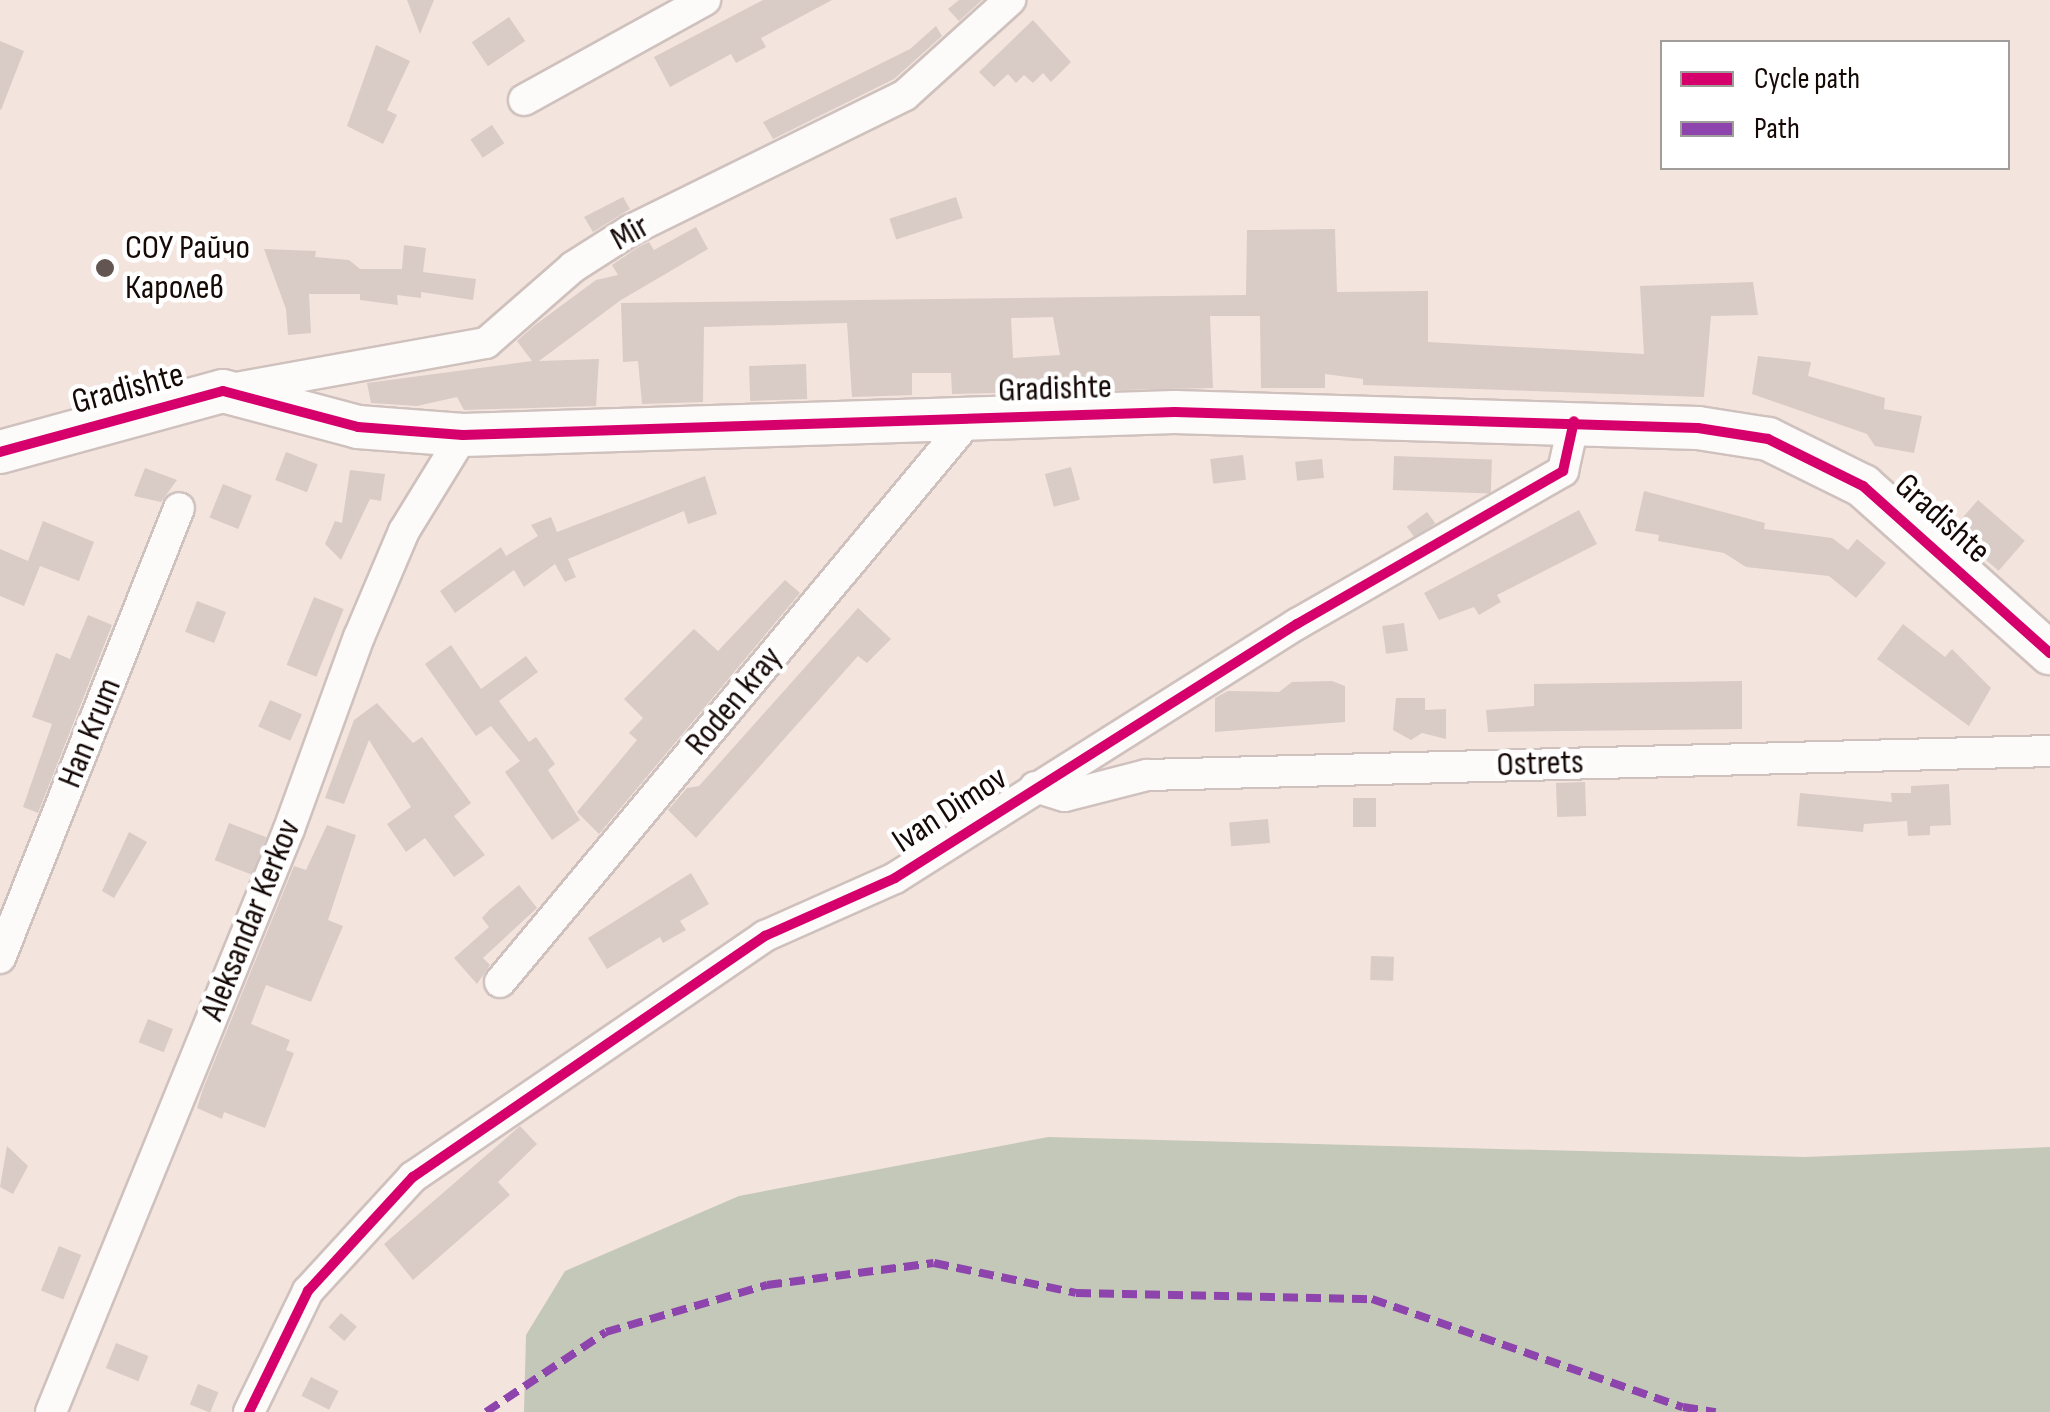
<!DOCTYPE html>
<html>
<head>
<meta charset="utf-8">
<style>
	body { margin:0 }
	#map { position:relative; width:2050px; height:1412px; overflow:hidden; background:#f4e4de; font-family:"Sofia Sans Condensed",sans-serif }
	div>[style] { position:absolute }
	[style*='--x'] { left:calc(var(--x)*1px); top:calc(var(--y)*1px); width:calc(var(--w)*1px); rotate:calc(var(--a)*1deg) }
	.forest>* { inset:0; background:#c4c8b8 }
	.building>* { inset:0; background:#d9cbc6; transform-origin:0 0 }
	.roads { filter:drop-shadow(2px 0 #cfc1bd) drop-shadow(-2px 0 #cfc1bd) drop-shadow(0 2px #cfc1bd) drop-shadow(0 -2px #cfc1bd) }
	.street>* { height:30px; margin:-15px; padding:0 15px; transform-origin:15px; border-radius:15px; background:#fdfbfa }
	.secondary>* { height:42px; margin:-21px; padding:0 21px; transform-origin:21px; border-radius:21px; background:#fdfbfa }
	.quiet>* { height:8px; margin-top:-4px; transform-origin:0; background:repeating-linear-gradient(90deg,#8e44ad 0 15px,transparent 0 23px) }
	.cycleway>* { height:10px; margin:-5px; padding:0 5px; transform-origin:5px; border-radius:5px; background:#d6006c }
	.dots>* { width:28px; height:28px; translate:-50% -50%; box-sizing:border-box; border:5px solid #fff; border-radius:50% }
	span { translate:-50% -50%; white-space:nowrap; text-align:center; line-height:1.15; -webkit-text-stroke:9px #fff; paint-order:stroke }
	.street-label { font-size:35px; color:#150906 }
	.poi-label { font-size:35px; color:#150906 }
	.left { translate:0 -50%; text-align:left }
	.legend { position:absolute; left:1660px; top:40px; width:350px; height:130px; box-sizing:border-box; background:#fff; border:2px solid #a19d9b; margin:0; padding:12px 18px; list-style:none; font-size:30px; color:#150906 }
	.legend li { display:flex; align-items:center; gap:20px; height:50px }
	.legend b { width:50px; border:2px solid #a19d9b }
</style>
</head>
<body>
<div id="map">
	<div class="forest">
		<i style="clip-path:polygon(1048px 1137px,1805px 1157px,2050px 1147px,2050px 1412px,524px 1412px,526px 1335px,565px 1271px,739px 1196px)"></i>
	</div>
	<div class="building">
		<i style="clip-path:polygon(407px 0,434px 0,420px 34px)"></i>
		<i style="clip-path:polygon(763px 0,832px 0,761px 38px,766px 47px,736px 63px,731px 54px,670px 87px,654px 57px)"></i>
		<i style="clip-path:polygon(959px 0,982px 0,959px 21px,948px 9px)"></i>
		<i style="left:509px;top:17px;width:29px;height:45px;rotate:56deg"></i>
		<i style="clip-path:polygon(1033px 20px,1071px 62px,1051px 82px,1043px 73px,1033px 83px,1024px 75px,1016px 83px,1008px 74px,994px 87px,979px 72px)"></i>
		<i style="clip-path:polygon(936px 26px,942px 36px,894px 79px,773px 139px,763px 122px,910px 49px)"></i>
		<i style="clip-path:polygon(0 41px,24px 51px,1px 110px,0 109px)"></i>
		<i style="clip-path:polygon(376px 45px,410px 61px,387px 110px,397px 115px,383px 144px,347px 126px)"></i>
		<i style="left:492px;top:125px;width:22px;height:26px;rotate:56deg"></i>
		<i style="clip-path:polygon(623px 197px,630px 209px,593px 232px,584px 217px)"></i>
		<i style="left:956px;top:197px;width:22px;height:70px;rotate:72deg"></i>
		<i style="clip-path:polygon(696px 227px,708px 249px,621px 300px,539px 361px,599px 359px,596px 406px,464px 410px,457px 397px,417px 406px,371px 403px,367px 383px,532px 361px,517px 341px,535px 325px,596px 280px,618px 275px,612px 265px,640px 246px,649px 242px,654px 250px)"></i>
		<i style="clip-path:polygon(evenodd,1335px 229px,1337px 292px,1428px 291px,1428px 342px,1644px 354px,1640px 286px,1753px 282px,1758px 315px,1711px 316px,1704px 397px,1363px 385px,1363px 379px,1325px 374px,1325px 388px,1261px 388px,1260px 316px,1210px 316px,1213px 388px,952px 394px,951px 373px,912px 373px,912px 395px,852px 397px,847px 323px,704px 327px,703px 402px,642px 404px,638px 361px,623px 362px,621px 303px,1246px 295px,1247px 230px,1335px 229px,1053px 317px,1060px 355px,1013px 358px,1011px 318px,1053px 317px)"></i>
		<i style="clip-path:polygon(404px 245px,426px 248px,423px 272px,476px 279px,473px 300px,421px 292px,421px 298px,397px 295px,398px 305px,360px 300px,360px 294px,309px 294px,311px 333px,288px 335px,286px 309px,264px 249px,316px 251px,315px 257px,349px 260px,360px 269px,402px 269px)"></i>
		<i style="clip-path:polygon(1758px 356px,1811px 362px,1808px 376px,1885px 398px,1884px 409px,1922px 416px,1914px 453px,1875px 446px,1867px 434px,1752px 394px)"></i>
		<i style="left:806px;top:364px;width:35px;height:57px;rotate:88deg"></i>
		<i style="left:286px;top:452px;width:34px;height:30px;rotate:21deg"></i>
		<i style="left:1243px;top:455px;width:25px;height:33px;rotate:83deg"></i>
		<i style="left:1394px;top:456px;width:98px;height:34px;rotate:2deg"></i>
		<i style="left:1322px;top:459px;width:19px;height:27px;rotate:84deg"></i>
		<i style="left:1071px;top:467px;width:34px;height:27px;rotate:75deg"></i>
		<i style="clip-path:polygon(145px 468px,177px 480px,161px 502px,134px 496px)"></i>
		<i style="clip-path:polygon(350px 470px,385px 474px,381px 501px,370px 499px,341px 560px,325px 544px,335px 521px,342px 523px)"></i>
		<i style="clip-path:polygon(705px 476px,717px 514px,688px 524px,684px 511px,568px 559px,576px 577px,565px 582px,555px 564px,524px 587px,514px 570px,455px 613px,440px 591px,501px 547px,506px 556px,538px 536px,531px 525px,551px 517px,557px 532px)"></i>
		<i style="left:223px;top:484px;width:31px;height:36px;rotate:22deg"></i>
		<i style="clip-path:polygon(1644px 491px,1765px 523px,1764px 529px,1832px 538px,1848px 550px,1857px 539px,1886px 563px,1856px 598px,1829px 576px,1746px 567px,1724px 553px,1658px 541px,1659px 535px,1635px 531px)"></i>
		<i style="left:1978px;top:500px;width:62px;height:40px;rotate:41deg"></i>
		<i style="clip-path:polygon(1579px 510px,1597px 544px,1497px 595px,1501px 602px,1479px 615px,1474px 607px,1439px 620px,1424px 593px)"></i>
		<i style="left:1427px;top:512px;width:14px;height:25px;rotate:54deg"></i>
		<i style="clip-path:polygon(43px 521px,94px 542px,79px 581px,40px 566px,24px 606px,0 596px,0 549px,28px 561px)"></i>
		<i style="clip-path:polygon(785px 580px,800px 593px,599px 834px,577px 812px,637px 740px,629px 733px,643px 718px,624px 699px,694px 629px,718px 651px)"></i>
		<i style="left:314px;top:597px;width:32px;height:73px;rotate:22deg"></i>
		<i style="left:197px;top:601px;width:31px;height:33px;rotate:21deg"></i>
		<i style="clip-path:polygon(858px 608px,891px 639px,867px 663px,858px 656px,696px 838px,668px 810px,687px 788px,699px 786px)"></i>
		<i style="clip-path:polygon(88px 615px,112px 625px,38px 813px,23px 807px,52px 724px,32px 717px,56px 653px,70px 659px)"></i>
		<i style="left:1404px;top:623px;width:28px;height:22px;rotate:82deg"></i>
		<i style="clip-path:polygon(1903px 624px,1945px 657px,1952px 649px,1991px 688px,1969px 726px,1877px 659px)"></i>
		<i style="clip-path:polygon(451px 645px,481px 689px,526px 656px,538px 672px,499px 701px,529px 742px,536px 737px,555px 764px,548px 770px,580px 820px,552px 840px,505px 772px,520px 761px,491px 726px,476px 736px,425px 664px)"></i>
		<i style="clip-path:polygon(1332px 681px,1345px 686px,1345px 722px,1215px 732px,1215px 698px,1228px 691px,1279px 692px,1292px 682px)"></i>
		<i style="clip-path:polygon(1742px 681px,1742px 729px,1488px 732px,1486px 710px,1534px 706px,1534px 684px)"></i>
		<i style="clip-path:polygon(1396px 698px,1425px 698px,1425px 710px,1446px 709px,1446px 739px,1422px 733px,1411px 740px,1393px 730px)"></i>
		<i style="left:270px;top:700px;width:35px;height:29px;rotate:24deg"></i>
		<i style="clip-path:polygon(377px 703px,413px 743px,422px 737px,471px 803px,454px 816px,485px 855px,454px 877px,425px 838px,406px 852px,387px 824px,411px 807px,369px 740px,344px 804px,325px 798px,354px 720px)"></i>
		<i style="left:1585px;top:782px;width:34px;height:29px;rotate:88deg"></i>
		<i style="clip-path:polygon(1949px 784px,1951px 825px,1930px 826px,1930px 835px,1908px 836px,1907px 821px,1864px 824px,1863px 832px,1797px 826px,1800px 793px,1892px 802px,1891px 793px,1911px 793px,1911px 786px)"></i>
		<i style="left:1353px;top:798px;width:23px;height:29px"></i>
		<i style="left:1268px;top:819px;width:24px;height:39px;rotate:85deg"></i>
		<i style="left:229px;top:823px;width:40px;height:40px;rotate:21deg"></i>
		<i style="clip-path:polygon(327px 825px,356px 835px,328px 920px,343px 926px,311px 1002px,266px 985px,251px 1024px,290px 1040px,286px 1050px,294px 1053px,265px 1128px,224px 1112px,222px 1119px,197px 1108px,203px 1089px,294px 866px,306px 870px)"></i>
		<i style="clip-path:polygon(129px 832px,147px 842px,114px 898px,102px 891px)"></i>
		<i style="clip-path:polygon(691px 873px,709px 904px,680px 921px,686px 930px,663px 943px,660px 937px,607px 969px,588px 938px)"></i>
		<i style="clip-path:polygon(519px 885px,537px 908px,483px 958px,490px 965px,477px 984px,454px 958px,489px 927px,482px 918px,489px 910px)"></i>
		<i style="left:1371px;top:956px;width:23px;height:24px;rotate:2deg"></i>
		<i style="left:148px;top:1019px;width:27px;height:25px;rotate:22deg"></i>
		<i style="clip-path:polygon(520px 1126px,537px 1144px,498px 1182px,510px 1195px,413px 1280px,384px 1244px)"></i>
		<i style="clip-path:polygon(7px 1146px,28px 1166px,13px 1194px,0 1187px)"></i>
		<i style="left:59px;top:1246px;width:24px;height:48px;rotate:22deg"></i>
		<i style="left:341px;top:1313px;width:21px;height:19px;rotate:41deg"></i>
		<i style="left:116px;top:1343px;width:35px;height:27px;rotate:22deg"></i>
		<i style="left:311px;top:1377px;width:31px;height:21px;rotate:27deg"></i>
		<i style="left:198px;top:1384px;width:22px;height:22px;rotate:22deg"></i>
	</div>
	<div class="roads">
		<div class="street">
			<i style="--x:524;--y:100;--w:207;--a:-28.9"></i>
			<i style="--x:230;--y:389;--w:260;--a:-10.2"></i>
			<i style="--x:486;--y:343;--w:116;--a:-41.1"></i>
			<i style="--x:573;--y:267;--w:69;--a:-32.5"></i>
			<i style="--x:631;--y:230;--w:305;--a:-26.2"></i>
			<i style="--x:905;--y:95;--w:142;--a:-42.1"></i>
			<i style="--x:1035;--y:787;--w:31;--a:17"></i>
			<i style="--x:1065;--y:796;--w:85;--a:-14.4"></i>
			<i style="--x:1147;--y:775;--w:903;--a:-1.52"></i>
			<i style="--x:0;--y:958;--w:484;--a:-68.3"></i>
			<i style="--x:500;--y:982;--w:731;--a:-50.16"></i>
			<i style="--x:51;--y:1412;--w:630;--a:-67.79"></i>
			<i style="--x:289;--y:829;--w:204;--a:-70"></i>
			<i style="--x:359;--y:637;--w:115;--a:-67"></i>
			<i style="--x:404;--y:531;--w:113;--a:-58.4"></i>
			<i style="--x:249;--y:1412;--w:135;--a:-64"></i>
			<i style="--x:308;--y:1291;--w:155;--a:-47.4"></i>
			<i style="--x:413;--y:1177;--w:427;--a:-34.4"></i>
			<i style="--x:765;--y:936;--w:142;--a:-24"></i>
			<i style="--x:895;--y:878;--w:476;--a:-32.3"></i>
			<i style="--x:1297;--y:624;--w:307;--a:-29.9"></i>
			<i style="--x:1563;--y:471;--w:51;--a:-77.6"></i>
		</div>
		<div class="secondary">
			<i style="--x:0;--y:452;--w:231;--a:-15.3"></i>
			<i style="--x:223;--y:391;--w:140;--a:14.9"></i>
			<i style="--x:358;--y:427;--w:105;--a:4.4"></i>
			<i style="--x:463;--y:435;--w:712;--a:-1.85"></i>
			<i style="--x:1175;--y:412;--w:523;--a:1.75"></i>
			<i style="--x:1698;--y:428;--w:71;--a:8.9"></i>
			<i style="--x:1768;--y:439;--w:106;--a:26.3"></i>
			<i style="--x:1863;--y:486;--w:251;--a:41.8"></i>
		</div>
	</div>
	<div class="quiet">
		<i style="--x:486;--y:1412;--w:144;--a:-33.7"></i>
		<i style="--x:606;--y:1332;--w:168;--a:-16.3"></i>
		<i style="--x:767;--y:1285;--w:168;--a:-7.5"></i>
		<i style="--x:934;--y:1263;--w:145;--a:11.9"></i>
		<i style="--x:1076;--y:1293;--w:296;--a:1.2"></i>
		<i style="--x:1372;--y:1299;--w:329;--a:19.2"></i>
		<i style="--x:1683;--y:1407;--w:33;--a:9"></i>
	</div>
	<div class="cycleway">
		<i style="--x:0;--y:452;--w:231;--a:-15.3"></i>
		<i style="--x:223;--y:391;--w:140;--a:14.9"></i>
		<i style="--x:358;--y:427;--w:105;--a:4.4"></i>
		<i style="--x:463;--y:435;--w:712;--a:-1.85"></i>
		<i style="--x:1175;--y:412;--w:523;--a:1.75"></i>
		<i style="--x:1698;--y:428;--w:71;--a:8.9"></i>
		<i style="--x:1768;--y:439;--w:106;--a:26.3"></i>
		<i style="--x:1863;--y:486;--w:251;--a:41.8"></i>
		<i style="--x:249;--y:1412;--w:135;--a:-64"></i>
		<i style="--x:308;--y:1291;--w:155;--a:-47.4"></i>
		<i style="--x:413;--y:1177;--w:427;--a:-34.4"></i>
		<i style="--x:765;--y:936;--w:142;--a:-24"></i>
		<i style="--x:895;--y:878;--w:476;--a:-32.3"></i>
		<i style="--x:1297;--y:624;--w:307;--a:-29.9"></i>
		<i style="--x:1563;--y:471;--w:51;--a:-77.6"></i>
	</div>
	<div class="dots">
		<i style="left:105px;top:268px;background:#635652"></i>
	</div>
	<div class="street-label">
		<span style="left:630px;top:233px;rotate:-29deg">Mir</span>
		<span style="left:128px;top:389px;rotate:-15deg">Gradishte</span>
		<span style="left:1055px;top:389px;rotate:-2deg">Gradishte</span>
		<span style="left:1942px;top:519px;rotate:42deg">Gradishte</span>
		<span style="left:734px;top:701px;rotate:-50deg">Roden kray</span>
		<span style="left:90px;top:733px;rotate:-68deg">Han Krum</span>
		<span style="left:1540px;top:764px;rotate:-2deg">Ostrets</span>
		<span style="left:950px;top:810px;rotate:-33deg">Ivan Dimov</span>
		<span style="left:251px;top:920px;rotate:-68deg">Aleksandar Kerkov</span>
	</div>
	<div class="poi-label">
		<span class="left" style="left:125px;top:268px">СОУ Райчо<br>Каролев</span>
	</div>
	<ul class="legend">
	<li><b style="height:12px;background:#d6006c"></b>Cycle path</li>
	<li><b style="height:12px;background:#8e44ad"></b>Path</li>
	</ul>
</div>
</body>
</html>
